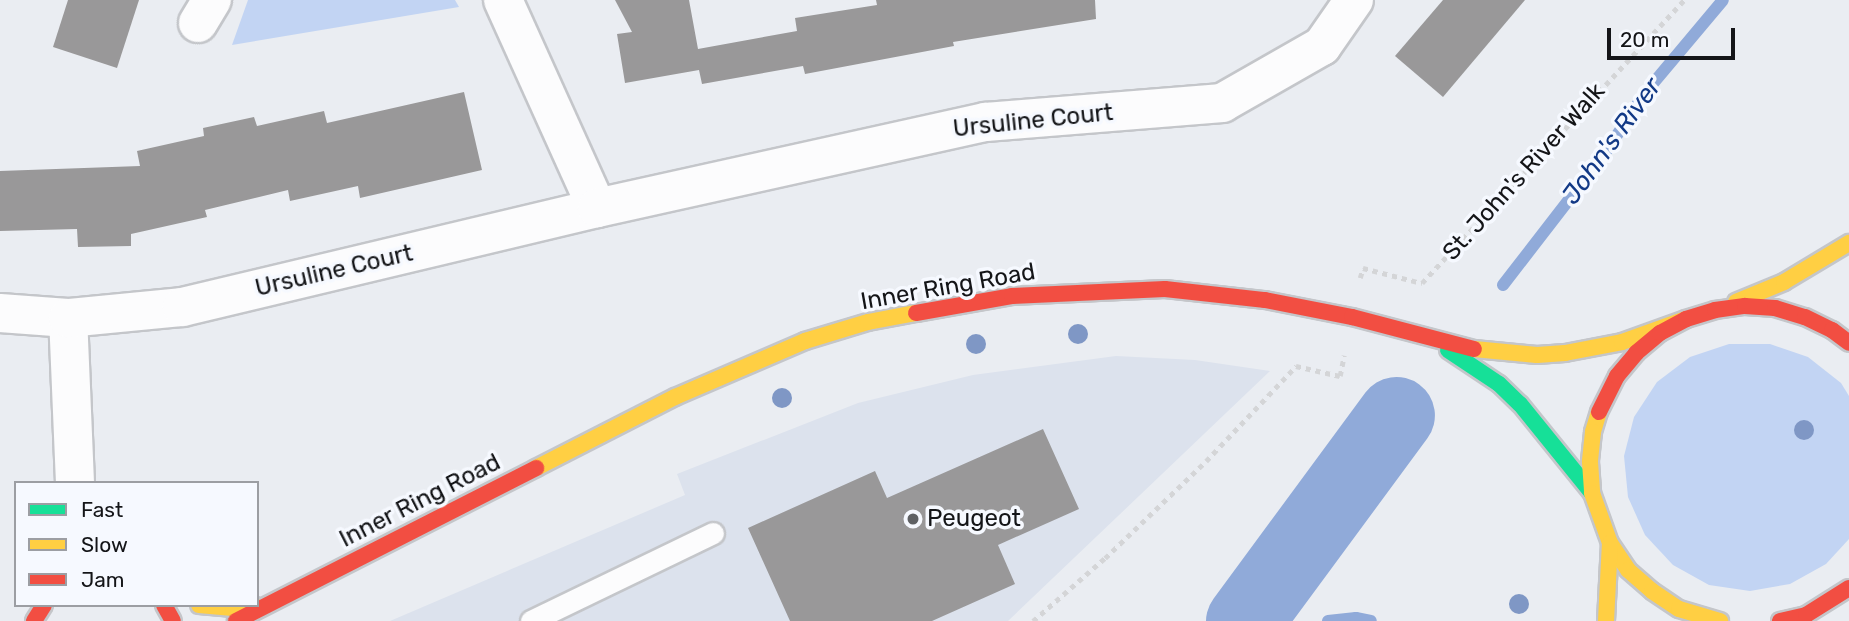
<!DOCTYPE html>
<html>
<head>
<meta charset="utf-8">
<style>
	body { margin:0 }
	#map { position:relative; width:1849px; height:621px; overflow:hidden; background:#eaedf2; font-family:Rubik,sans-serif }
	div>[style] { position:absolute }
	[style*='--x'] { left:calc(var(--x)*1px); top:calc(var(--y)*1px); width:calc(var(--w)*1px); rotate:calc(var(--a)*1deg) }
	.built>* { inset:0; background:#dce2ed }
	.green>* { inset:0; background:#c2d4f3 }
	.stream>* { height:12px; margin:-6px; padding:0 6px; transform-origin:6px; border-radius:6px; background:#90aad9 }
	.river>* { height:77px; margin:-38.5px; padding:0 38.5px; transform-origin:38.5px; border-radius:38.5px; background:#90aad9 }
	.building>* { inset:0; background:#999899 }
	.path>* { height:4.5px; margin-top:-2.25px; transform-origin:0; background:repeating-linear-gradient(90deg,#d4d5d7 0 5px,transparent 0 10px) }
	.roads { filter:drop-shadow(2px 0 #c4c6ca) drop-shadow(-2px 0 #c4c6ca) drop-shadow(0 2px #c4c6ca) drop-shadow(0 -2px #c4c6ca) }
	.lane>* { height:21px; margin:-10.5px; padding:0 10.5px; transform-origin:10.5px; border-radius:10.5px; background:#fcfcfd }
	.street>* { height:38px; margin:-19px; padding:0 19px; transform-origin:19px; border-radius:19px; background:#fcfcfd }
	.fast>* { height:16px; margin:-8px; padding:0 8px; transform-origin:8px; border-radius:8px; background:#16e098 }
	.slow>* { height:16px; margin:-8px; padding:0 8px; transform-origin:8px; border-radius:8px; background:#ffcf43 }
	.jam>* { height:16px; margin:-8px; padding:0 8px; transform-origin:8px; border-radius:8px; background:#f24e42 }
	.trees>* { width:20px; height:20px; margin:-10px; border-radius:50%; background:#7f97c5 }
	.dots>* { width:19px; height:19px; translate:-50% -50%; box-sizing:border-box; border:4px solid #f6f9ff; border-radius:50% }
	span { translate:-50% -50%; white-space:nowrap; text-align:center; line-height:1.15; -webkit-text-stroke:7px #f6f9ff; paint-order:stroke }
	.street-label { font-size:24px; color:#141518 }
	.poi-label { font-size:24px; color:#141518 }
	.left { translate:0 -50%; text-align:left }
	.water-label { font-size:26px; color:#123986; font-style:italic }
	.legend { position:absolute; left:14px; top:481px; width:245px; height:126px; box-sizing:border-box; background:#f6f9ff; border:2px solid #9c9ea3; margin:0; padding:9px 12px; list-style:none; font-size:21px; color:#141518 }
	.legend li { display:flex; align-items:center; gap:14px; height:35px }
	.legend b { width:35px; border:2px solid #9c9ea3 }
	.scale { position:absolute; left:1607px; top:28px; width:128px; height:32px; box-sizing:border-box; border:4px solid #141518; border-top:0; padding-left:9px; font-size:21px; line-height:24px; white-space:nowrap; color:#141518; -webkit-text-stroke:5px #f6f9ff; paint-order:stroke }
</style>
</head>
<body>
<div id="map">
	<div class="built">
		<i style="clip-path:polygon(1116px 356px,1195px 360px,1270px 371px,1008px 621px,390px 621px,685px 495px,677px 474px,858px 403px,973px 375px)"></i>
	</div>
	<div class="green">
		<i style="clip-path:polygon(248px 0,455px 0,459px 7px,232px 45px)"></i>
		<i style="clip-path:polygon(1729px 344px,1770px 344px,1808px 357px,1841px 383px,1849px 396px,1849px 539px,1826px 564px,1790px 584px,1750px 591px,1709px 585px,1673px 565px,1645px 535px,1628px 497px,1624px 456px,1634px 417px,1657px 382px,1690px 357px)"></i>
	</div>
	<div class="stream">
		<i style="--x:1503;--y:285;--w:167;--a:-52.3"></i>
		<i style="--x:1605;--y:153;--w:72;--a:-56.3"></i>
		<i style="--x:1645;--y:93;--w:121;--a:-50"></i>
		<i style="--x:1328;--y:621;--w:28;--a:-6"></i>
		<i style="--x:1356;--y:618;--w:15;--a:11"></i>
	</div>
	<div class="river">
		<i style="--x:1244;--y:621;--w:256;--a:-53.6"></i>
	</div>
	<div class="building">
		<i style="clip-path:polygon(68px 0,139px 0,117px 68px,53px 47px)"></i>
		<i style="clip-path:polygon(615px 0,689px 0,698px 49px,797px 31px,795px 18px,877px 5px,876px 0,1095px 0,1096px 19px,953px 42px,954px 46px,805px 74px,803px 66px,702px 84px,699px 70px,625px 83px,617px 34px,632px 32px)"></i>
		<i style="clip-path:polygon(1443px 0,1525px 0,1443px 97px,1395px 56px)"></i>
		<i style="clip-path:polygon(464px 92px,482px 170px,360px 198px,358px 186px,290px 201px,288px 190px,205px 210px,207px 217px,131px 234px,131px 246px,78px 247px,77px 229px,0 231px,0 171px,140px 166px,137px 151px,204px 136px,203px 128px,254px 117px,257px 126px,324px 111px,327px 123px)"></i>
		<i style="clip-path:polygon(1043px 429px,1079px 509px,998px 545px,1015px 584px,932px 621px,790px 621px,748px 528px,875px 471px,887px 498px)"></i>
	</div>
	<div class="path">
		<i style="--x:1360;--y:278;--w:10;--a:-73"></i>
		<i style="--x:1363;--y:268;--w:61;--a:14.3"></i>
		<i style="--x:1422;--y:283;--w:386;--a:-47.2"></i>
		<i style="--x:1033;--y:621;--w:96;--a:-41.2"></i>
		<i style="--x:1105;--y:558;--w:140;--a:-43.8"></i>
		<i style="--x:1206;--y:461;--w:131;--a:-46.5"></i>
		<i style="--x:1296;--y:366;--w:45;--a:12.8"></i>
		<i style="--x:1340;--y:376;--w:21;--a:-79"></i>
	</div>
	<div class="roads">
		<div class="lane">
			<i style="--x:531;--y:621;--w:202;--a:-25.8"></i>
		</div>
		<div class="street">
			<i style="--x:503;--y:0;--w:228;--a:65.7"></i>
			<i style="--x:198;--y:23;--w:27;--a:-59"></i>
			<i style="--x:0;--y:313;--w:68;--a:4.2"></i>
			<i style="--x:75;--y:483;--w:165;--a:-92.4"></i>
			<i style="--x:68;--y:318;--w:115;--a:-5.5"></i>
			<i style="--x:182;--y:307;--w:427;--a:-13.4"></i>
			<i style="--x:597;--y:208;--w:398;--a:-12.5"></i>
			<i style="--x:986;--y:122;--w:237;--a:-4.6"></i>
			<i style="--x:1222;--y:103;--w:115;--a:-29.7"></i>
			<i style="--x:1322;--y:46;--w:56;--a:-55.2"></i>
		</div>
		<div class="fast">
			<i style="--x:1448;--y:350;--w:61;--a:33.7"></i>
			<i style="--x:1499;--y:384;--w:29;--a:44"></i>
			<i style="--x:1520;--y:404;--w:114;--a:51"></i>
		</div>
		<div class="slow">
			<i style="--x:1736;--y:302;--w:52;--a:-22.6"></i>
			<i style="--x:1784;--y:282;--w:76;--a:-31"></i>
			<i style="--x:1474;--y:349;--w:63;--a:5.4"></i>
			<i style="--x:1537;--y:355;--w:28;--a:-4"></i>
			<i style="--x:1565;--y:353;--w:58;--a:-10.9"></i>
			<i style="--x:1622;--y:342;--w:68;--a:-19.8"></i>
			<i style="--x:1599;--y:412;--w:21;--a:107"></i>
			<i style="--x:1593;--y:432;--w:30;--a:96"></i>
			<i style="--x:1590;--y:462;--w:31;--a:86"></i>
			<i style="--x:1592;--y:493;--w:53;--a:70.2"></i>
			<i style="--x:1610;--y:543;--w:32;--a:56"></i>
			<i style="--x:1628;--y:570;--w:32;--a:41"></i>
			<i style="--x:1652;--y:591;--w:32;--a:34"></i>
			<i style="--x:1679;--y:609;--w:43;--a:16.3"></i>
			<i style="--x:536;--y:468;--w:156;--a:-27.1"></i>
			<i style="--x:675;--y:397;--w:142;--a:-23.3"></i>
			<i style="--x:805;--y:341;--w:66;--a:-16.8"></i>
			<i style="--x:868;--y:322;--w:49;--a:-10.6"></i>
			<i style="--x:199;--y:605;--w:34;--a:5"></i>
			<i style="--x:233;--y:608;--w:21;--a:-8"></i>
			<i style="--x:1606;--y:621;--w:78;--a:-87.1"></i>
		</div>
		<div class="jam">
			<i style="--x:916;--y:313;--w:97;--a:-10"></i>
			<i style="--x:1012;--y:296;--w:153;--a:-2.6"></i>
			<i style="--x:1165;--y:289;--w:101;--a:6.3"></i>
			<i style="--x:1265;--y:300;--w:89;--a:11.1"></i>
			<i style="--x:1352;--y:317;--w:126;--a:14.7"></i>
			<i style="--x:1599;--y:412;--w:40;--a:-63.4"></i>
			<i style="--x:1617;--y:376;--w:30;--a:-50"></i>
			<i style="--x:1636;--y:353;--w:31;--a:-40"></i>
			<i style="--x:1660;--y:333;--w:30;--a:-28"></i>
			<i style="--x:1686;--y:319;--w:30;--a:-17"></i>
			<i style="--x:1715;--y:310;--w:30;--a:-8"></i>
			<i style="--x:1745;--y:306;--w:30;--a:4"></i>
			<i style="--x:1775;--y:308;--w:31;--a:17"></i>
			<i style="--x:1805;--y:317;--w:30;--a:26"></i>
			<i style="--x:1832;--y:330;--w:21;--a:37"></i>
			<i style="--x:164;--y:605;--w:18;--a:61"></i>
			<i style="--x:34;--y:621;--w:19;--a:-58"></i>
			<i style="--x:236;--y:621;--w:337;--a:-27"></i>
			<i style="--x:1780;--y:621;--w:27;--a:-13"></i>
			<i style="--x:1806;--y:615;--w:51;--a:-32.1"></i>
		</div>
	</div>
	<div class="trees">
		<i style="left:1078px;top:334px"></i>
		<i style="left:976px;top:344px"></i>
		<i style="left:782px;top:398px"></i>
		<i style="left:1804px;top:430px"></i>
		<i style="left:1519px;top:604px"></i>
	</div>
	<div class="dots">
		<i style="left:913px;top:519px;background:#5f6164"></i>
	</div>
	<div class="street-label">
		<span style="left:1033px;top:121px;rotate:-6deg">Ursuline Court</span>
		<span style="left:1524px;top:172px;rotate:-48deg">St. John's River Walk</span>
		<span style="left:334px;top:271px;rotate:-13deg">Ursuline Court</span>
		<span style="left:948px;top:287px;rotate:-10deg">Inner Ring Road</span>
		<span style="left:420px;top:501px;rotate:-27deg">Inner Ring Road</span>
	</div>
	<div class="poi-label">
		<span class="left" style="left:927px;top:519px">Peugeot</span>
	</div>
	<div class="water-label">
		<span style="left:1612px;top:141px;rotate:-54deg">John's River</span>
	</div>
	<ul class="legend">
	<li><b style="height:9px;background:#16e098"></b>Fast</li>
	<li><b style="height:9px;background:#ffcf43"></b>Slow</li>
	<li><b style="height:9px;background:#f24e42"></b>Jam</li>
	</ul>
	<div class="scale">20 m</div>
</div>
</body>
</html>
